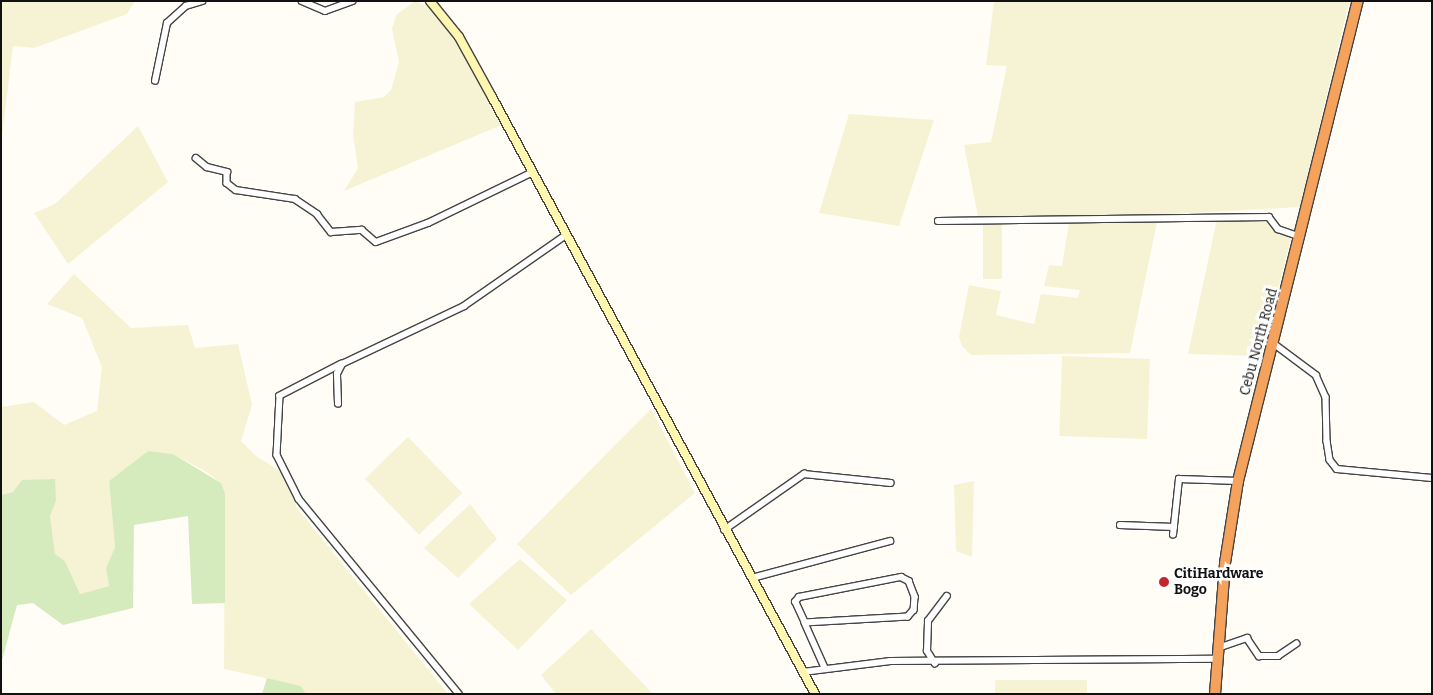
<!DOCTYPE html>
<html>
<head>
<meta charset="utf-8">
<style>
	body { margin:0 }
	#map { position:relative; width:1433px; height:695px; overflow:hidden; background:#fffdf5; font-family:Bitter,serif }
	div>[style] { position:absolute }
	[style*='--x'] { left:calc(var(--x)*1px); top:calc(var(--y)*1px); width:calc(var(--w)*1px); rotate:calc(var(--a)*1deg) }
	.farmland>* { inset:0; background:#f6f3d4; transform-origin:0 0 }
	.green>* { inset:0; background:#d5ebbd }
	.roads { filter:drop-shadow(1px 0 #444) drop-shadow(-1px 0 #444) drop-shadow(0 1px #444) drop-shadow(0 -1px #444) }
	.street>* { height:5.5px; margin:-2.75px; padding:0 2.75px; transform-origin:2.75px; border-radius:2.75px; background:#fff }
	.secondary>* { height:8px; margin:-4px; padding:0 4px; transform-origin:4px; border-radius:4px; background:#fff6b0 }
	.highway>* { height:10px; margin:-5px; padding:0 5px; transform-origin:5px; border-radius:5px; background:#f5a25d }
	.dots>* { width:14px; height:14px; translate:-50% -50%; box-sizing:border-box; border:2px solid #fff; border-radius:50% }
	span { translate:-50% -50%; white-space:nowrap; text-align:center; line-height:1.15; -webkit-text-stroke:5px #fff; paint-order:stroke }
	.street-label { font-size:14px; color:#111 }
	.poi-label { font-size:14px; color:#111; font-weight:700 }
	.left { translate:0 -50%; text-align:left }
	.frame { position:absolute; inset:0; border:2px solid #111; pointer-events:none }
</style>
</head>
<body>
<div id="map">
	<div class="farmland">
		<i style="clip-path:polygon(1px 1px,135px 1px,127px 14px,34px 48px,13px 46px,1px 145px)"></i>
		<i style="clip-path:polygon(415px 1px,430px 7px,461px 47px,504px 124px,344px 191px,358px 168px,353px 134px,355px 102px,384px 97px,391px 90px,399px 62px,392px 29px,396px 15px)"></i>
		<i style="clip-path:polygon(994px 1px,1349px 1px,1300px 207px,1042px 221px,978px 216px,964px 145px,991px 142px,1007px 66px,986px 65px)"></i>
		<i style="clip-path:polygon(849px 114px,934px 120px,899px 226px,819px 213px)"></i>
		<i style="clip-path:polygon(138px 126px,168px 182px,68px 264px,34px 213px,55px 204px)"></i>
		<i style="clip-path:polygon(1269px 218px,1276px 230px,1292px 234px,1261px 356px,1188px 354px,1217px 219px)"></i>
		<i style="left:983px;top:221px;width:19px;height:58px"></i>
		<i style="clip-path:polygon(1157px 222px,1130px 353px,971px 355px,962px 346px,959px 337px,969px 285px,1001px 291px,996px 315px,1034px 324px,1041px 294px,1078px 298px,1080px 290px,1044px 286px,1049px 265px,1062px 266px,1069px 223px)"></i>
		<i style="clip-path:polygon(74px 274px,131px 328px,188px 325px,195px 348px,238px 344px,252px 405px,241px 441px,256px 456px,291px 478px,296px 507px,448px 694px,306px 694px,301px 686px,224px 669px,225px 493px,221px 483px,205px 471px,173px 454px,148px 451px,109px 481px,115px 547px,106px 568px,109px 586px,80px 594px,65px 561px,55px 554px,50px 516px,56px 501px,13px 492px,1px 495px,1px 407px,34px 402px,64px 425px,97px 411px,102px 367px,82px 318px,47px 304px)"></i>
		<i style="left:1062px;top:356px;width:88px;height:80px;rotate:2deg"></i>
		<i style="clip-path:polygon(651px 409px,695px 493px,571px 595px,517px 544px)"></i>
		<i style="left:408px;top:437px;width:78px;height:60px;rotate:46deg"></i>
		<i style="clip-path:polygon(974px 481px,972px 557px,956px 551px,954px 485px)"></i>
		<i style="clip-path:polygon(470px 504px,497px 539px,458px 578px,424px 548px)"></i>
		<i style="clip-path:polygon(520px 559px,567px 600px,518px 650px,469px 604px)"></i>
		<i style="clip-path:polygon(591px 629px,653px 694px,556px 694px,541px 675px)"></i>
		<i style="left:995px;top:680px;width:92px;height:14px"></i>
	</div>
	<div class="green">
		<i style="clip-path:polygon(148px 451px,173px 454px,221px 483px,225px 493px,225px 603px,192px 604px,188px 516px,134px 525px,133px 608px,63px 625px,33px 603px,17px 605px,1px 664px,1px 495px,13px 492px,22px 480px,55px 479px,56px 501px,50px 516px,55px 554px,65px 561px,80px 594px,109px 586px,106px 568px,115px 547px,109px 481px)"></i>
		<i style="clip-path:polygon(267px 678px,301px 686px,306px 694px,262px 694px)"></i>
	</div>
	<div class="roads">
		<div class="street">
			<i style="--x:302;--y:1;--w:25;--a:23"></i>
			<i style="--x:325;--y:11;--w:29;--a:-20"></i>
			<i style="--x:155;--y:81;--w:59;--a:-78.3"></i>
			<i style="--x:167;--y:23;--w:25;--a:-42"></i>
			<i style="--x:186;--y:6;--w:17;--a:-17"></i>
			<i style="--x:196;--y:158;--w:14;--a:39"></i>
			<i style="--x:207;--y:167;--w:21;--a:14"></i>
			<i style="--x:227;--y:172;--w:11;--a:90"></i>
			<i style="--x:227;--y:183;--w:11;--a:38"></i>
			<i style="--x:236;--y:190;--w:60;--a:8.7"></i>
			<i style="--x:295;--y:199;--w:27;--a:34"></i>
			<i style="--x:317;--y:214;--w:23;--a:52"></i>
			<i style="--x:331;--y:232;--w:31;--a:-4"></i>
			<i style="--x:362;--y:230;--w:18;--a:41"></i>
			<i style="--x:376;--y:242;--w:55;--a:-20.1"></i>
			<i style="--x:428;--y:223;--w:114;--a:-25.9"></i>
			<i style="--x:938;--y:221;--w:331;--a:-0.7"></i>
			<i style="--x:1269;--y:217;--w:15;--a:53"></i>
			<i style="--x:1278;--y:229;--w:24;--a:19"></i>
			<i style="--x:1273;--y:343;--w:54;--a:36.7"></i>
			<i style="--x:1316;--y:375;--w:24;--a:66"></i>
			<i style="--x:1326;--y:397;--w:44;--a:88.7"></i>
			<i style="--x:1327;--y:441;--w:19;--a:81"></i>
			<i style="--x:1330;--y:460;--w:11;--a:52"></i>
			<i style="--x:1337;--y:469;--w:95;--a:5.4"></i>
			<i style="--x:342;--y:364;--w:70;--a:152.7"></i>
			<i style="--x:280;--y:396;--w:59;--a:92.9"></i>
			<i style="--x:277;--y:455;--w:49;--a:63.4"></i>
			<i style="--x:299;--y:499;--w:252;--a:50.6"></i>
			<i style="--x:338;--y:404;--w:30;--a:-92"></i>
			<i style="--x:337;--y:374;--w:11;--a:-63"></i>
			<i style="--x:342;--y:364;--w:135;--a:-25.4"></i>
			<i style="--x:464;--y:306;--w:124;--a:-34.8"></i>
			<i style="--x:1120;--y:525;--w:54;--a:2.1"></i>
			<i style="--x:724;--y:530;--w:98;--a:-35"></i>
			<i style="--x:804;--y:474;--w:87;--a:5.9"></i>
			<i style="--x:1173;--y:535;--w:56;--a:-83.9"></i>
			<i style="--x:1179;--y:479;--w:59;--a:1.9"></i>
			<i style="--x:901;--y:577;--w:9;--a:27"></i>
			<i style="--x:909;--y:581;--w:17;--a:69"></i>
			<i style="--x:915;--y:597;--w:13;--a:94"></i>
			<i style="--x:914;--y:610;--w:9;--a:131"></i>
			<i style="--x:908;--y:617;--w:103;--a:176.7"></i>
			<i style="--x:805;--y:623;--w:23;--a:-115"></i>
			<i style="--x:795;--y:602;--w:6;--a:-51"></i>
			<i style="--x:799;--y:597;--w:104;--a:-11.1"></i>
			<i style="--x:752;--y:578;--w:143;--a:-15"></i>
			<i style="--x:805;--y:623;--w:49;--a:66"></i>
			<i style="--x:1218;--y:648;--w:31;--a:-19"></i>
			<i style="--x:1247;--y:638;--w:22;--a:56"></i>
			<i style="--x:1259;--y:656;--w:19;--a:0"></i>
			<i style="--x:1278;--y:656;--w:22;--a:-34"></i>
			<i style="--x:935;--y:664;--w:15;--a:-122"></i>
			<i style="--x:927;--y:651;--w:30;--a:-88"></i>
			<i style="--x:928;--y:621;--w:31;--a:-53"></i>
			<i style="--x:803;--y:672;--w:88;--a:-7.2"></i>
			<i style="--x:890;--y:661;--w:327;--a:-0.4"></i>
		</div>
		<div class="secondary">
			<i style="--x:430;--y:1;--w:46;--a:51.1"></i>
			<i style="--x:459;--y:37;--w:68;--a:61.2"></i>
			<i style="--x:492;--y:97;--w:679;--a:61.58"></i>
		</div>
		<div class="highway">
			<i style="--x:1215;--y:694;--w:131;--a:-85.6"></i>
			<i style="--x:1225;--y:563;--w:83;--a:-81"></i>
			<i style="--x:1238;--y:481;--w:495;--a:-76"></i>
		</div>
	</div>
	<div class="dots">
		<i style="left:1164px;top:582px;background:#c4262e"></i>
	</div>
	<div class="street-label">
		<span style="left:1259px;top:342px;rotate:-75deg">Cebu North Road</span>
	</div>
	<div class="poi-label">
		<span class="left" style="left:1174px;top:582px">CitiHardware<br>Bogo</span>
	</div>
	<div class="frame"></div>
</div>
</body>
</html>
